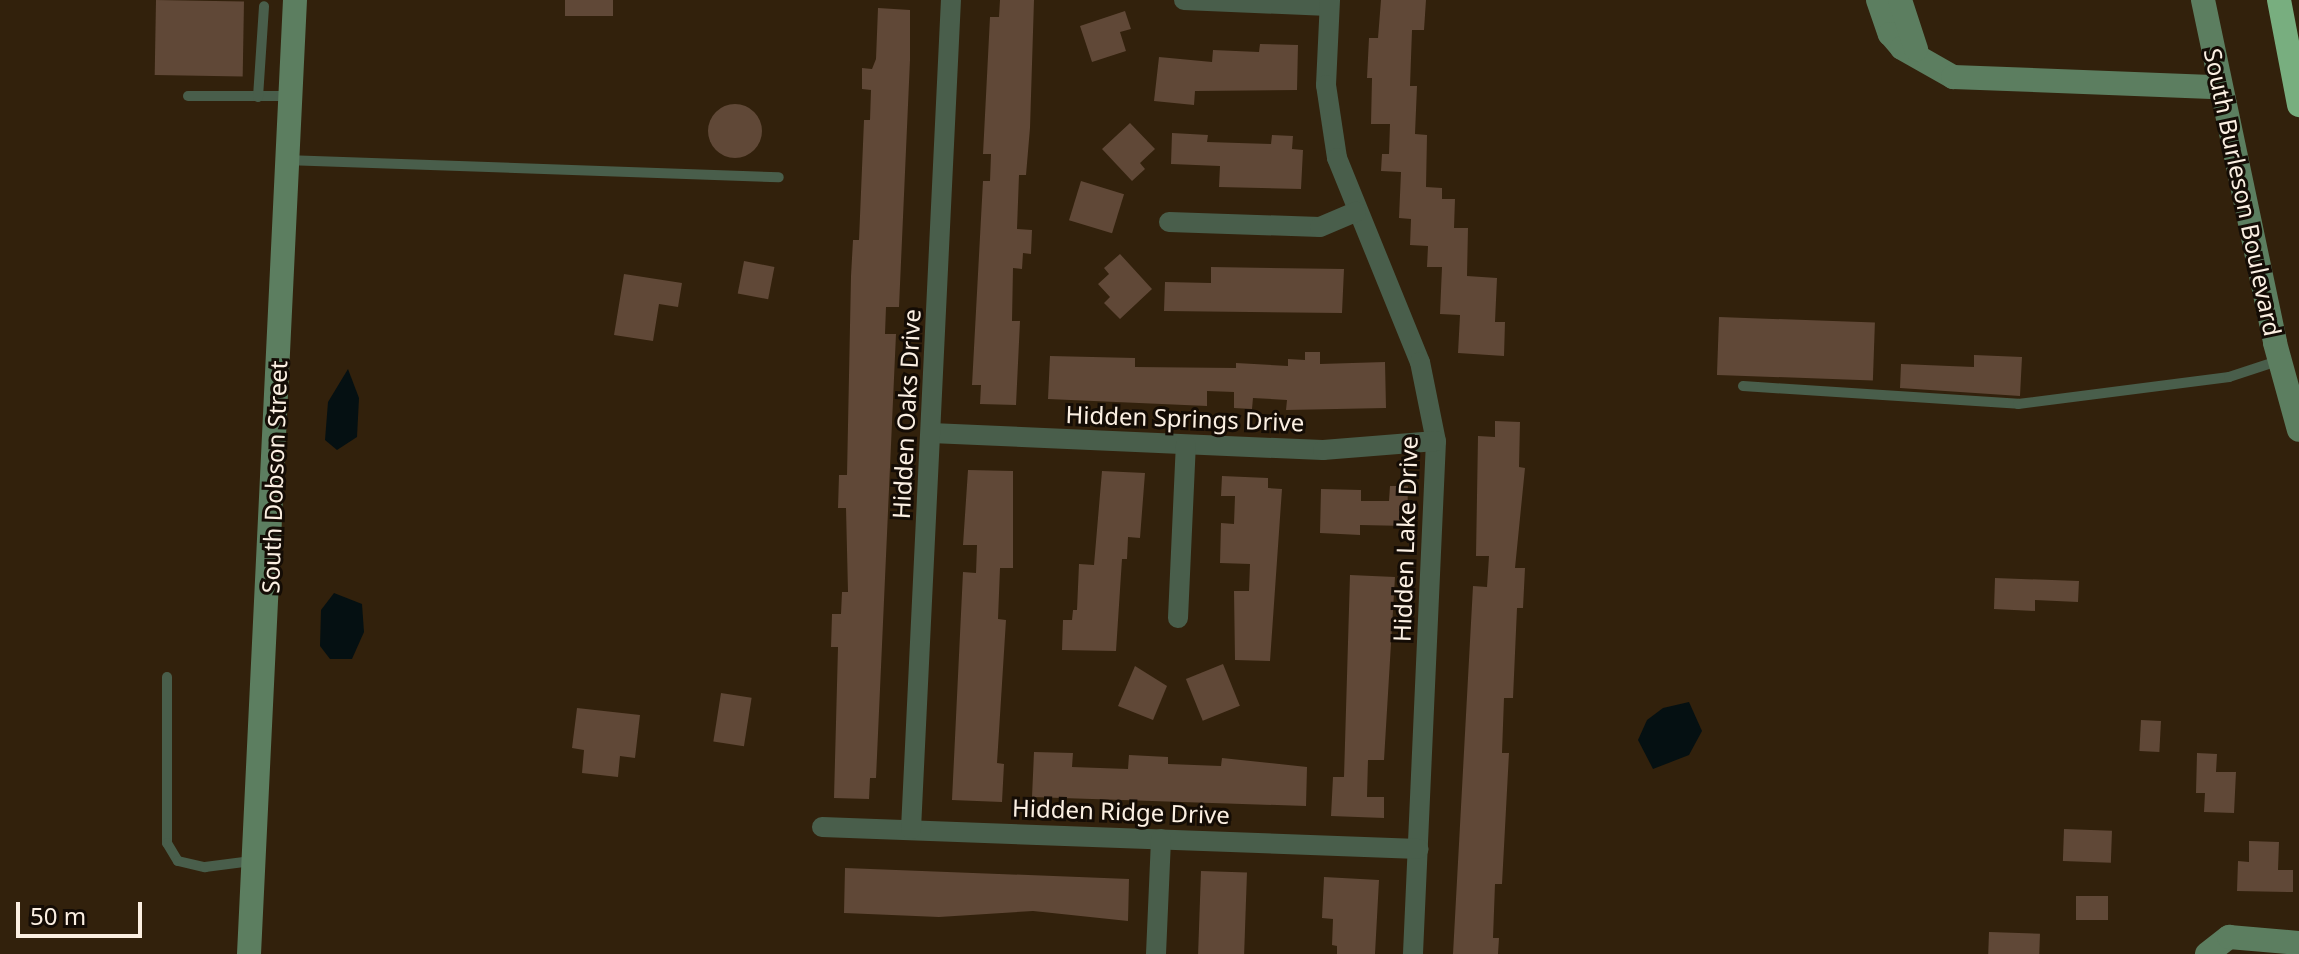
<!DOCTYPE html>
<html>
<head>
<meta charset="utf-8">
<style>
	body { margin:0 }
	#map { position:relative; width:2299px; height:954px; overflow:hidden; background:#32210c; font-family:"Noto Sans",sans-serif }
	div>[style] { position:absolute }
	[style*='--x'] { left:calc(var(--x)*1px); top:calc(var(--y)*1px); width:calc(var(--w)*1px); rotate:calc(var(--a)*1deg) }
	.water>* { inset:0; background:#051012 }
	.building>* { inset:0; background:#604837; transform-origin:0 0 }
	.round { border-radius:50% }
	.lane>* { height:10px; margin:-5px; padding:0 5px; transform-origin:5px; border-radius:5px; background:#495e4b }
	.street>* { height:20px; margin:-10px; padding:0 10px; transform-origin:10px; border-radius:10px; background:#495e4b }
	.secondary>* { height:24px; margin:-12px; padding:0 12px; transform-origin:12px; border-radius:12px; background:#5c7e60 }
	.highway>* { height:24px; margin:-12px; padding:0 12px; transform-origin:12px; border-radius:12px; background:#78ae7f }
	span { translate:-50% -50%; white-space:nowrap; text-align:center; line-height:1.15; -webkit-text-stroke:6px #140c05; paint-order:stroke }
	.street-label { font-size:24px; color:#fbefe2 }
	.scale { position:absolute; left:16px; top:902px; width:126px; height:36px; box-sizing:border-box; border:4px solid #fbefe2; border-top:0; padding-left:10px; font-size:24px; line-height:28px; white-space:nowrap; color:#fbefe2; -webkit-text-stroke:6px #140c05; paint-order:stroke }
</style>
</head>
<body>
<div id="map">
	<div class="water">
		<i style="clip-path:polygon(348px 369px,359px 398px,357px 437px,337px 450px,325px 440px,328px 402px)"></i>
		<i style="clip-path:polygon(334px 593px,362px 604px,364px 632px,352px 659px,330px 659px,320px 646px,321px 610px)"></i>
		<i style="clip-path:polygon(1689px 702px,1702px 731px,1689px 755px,1653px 769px,1638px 740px,1647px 720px,1663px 708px)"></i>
	</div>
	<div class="building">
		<i style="left:156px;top:0;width:88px;height:75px;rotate:1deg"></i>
		<i style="left:565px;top:0;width:48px;height:16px"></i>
		<i style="clip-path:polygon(1000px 0,1034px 0,1030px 128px,1026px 175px,1019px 175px,1017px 229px,1032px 230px,1031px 254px,1023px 253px,1022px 269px,1013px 268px,1012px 321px,1020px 321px,1016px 405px,980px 404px,981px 385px,972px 385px,983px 181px,990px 181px,991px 154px,983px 154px,990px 17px,999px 17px)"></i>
		<i style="clip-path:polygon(1381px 0,1426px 0,1424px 30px,1412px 30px,1410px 86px,1417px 86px,1415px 134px,1427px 135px,1426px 187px,1442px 188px,1442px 199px,1455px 199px,1454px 228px,1468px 228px,1467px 276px,1497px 278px,1495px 322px,1505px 322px,1504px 356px,1458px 353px,1460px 315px,1440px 314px,1442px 267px,1427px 267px,1428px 246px,1410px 245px,1411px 219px,1399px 218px,1401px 172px,1381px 171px,1382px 154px,1389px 154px,1390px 124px,1371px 124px,1372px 78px,1367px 78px,1369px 38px,1378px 38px)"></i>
		<i style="clip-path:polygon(878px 8px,910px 10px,910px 60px,899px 307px,886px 307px,885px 334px,896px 334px,876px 778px,870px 778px,869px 799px,834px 798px,838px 647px,831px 647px,832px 614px,841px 614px,842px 592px,848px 592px,846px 508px,838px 508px,839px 475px,847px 475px,851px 276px,853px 240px,859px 240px,864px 120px,870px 120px,871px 90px,862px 89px,862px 68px,872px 69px,876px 59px)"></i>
		<i style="clip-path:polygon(1125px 11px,1131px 29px,1120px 32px,1126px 51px,1092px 62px,1080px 26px)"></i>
		<i style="clip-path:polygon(1260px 44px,1298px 45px,1297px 90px,1195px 91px,1194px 105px,1154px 101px,1159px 57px,1212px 62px,1213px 50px,1259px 52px)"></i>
		<i class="round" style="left:708px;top:104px;width:54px;height:54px"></i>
		<i style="clip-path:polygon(1130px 123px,1155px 149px,1140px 163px,1145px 169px,1132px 181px,1102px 149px)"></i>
		<i style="clip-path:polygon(1172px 133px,1208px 135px,1207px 142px,1271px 144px,1272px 135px,1293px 136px,1292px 149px,1303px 150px,1301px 189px,1219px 187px,1220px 166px,1171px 164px)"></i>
		<i style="left:1081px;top:181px;width:45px;height:41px;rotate:17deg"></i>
		<i style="clip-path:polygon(1120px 254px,1152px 289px,1120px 319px,1104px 303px,1110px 297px,1098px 284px,1109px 274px,1104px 268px)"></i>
		<i style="left:744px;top:261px;width:31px;height:33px;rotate:11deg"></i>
		<i style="clip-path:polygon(1211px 267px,1344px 269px,1342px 313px,1164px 311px,1165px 282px,1211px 283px)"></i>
		<i style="clip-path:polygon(624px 274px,682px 283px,678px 307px,659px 304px,653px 341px,614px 335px)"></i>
		<i style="left:1719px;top:317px;width:156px;height:58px;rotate:2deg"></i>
		<i style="clip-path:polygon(1305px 352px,1320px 352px,1320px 364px,1385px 362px,1386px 408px,1286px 410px,1287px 400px,1253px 398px,1252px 409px,1234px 408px,1234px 392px,1207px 391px,1207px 406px,1048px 399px,1050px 356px,1135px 358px,1135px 367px,1236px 368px,1236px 363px,1288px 366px,1288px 359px,1305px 360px)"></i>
		<i style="clip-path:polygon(1974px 355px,2022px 357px,2020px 396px,1900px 388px,1901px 364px,1974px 367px)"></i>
		<i style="clip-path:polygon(1495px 421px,1520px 422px,1519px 467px,1525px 468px,1515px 568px,1525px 568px,1523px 608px,1517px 608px,1513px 698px,1504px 698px,1502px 753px,1509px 753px,1502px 884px,1495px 884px,1493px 938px,1499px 938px,1498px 954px,1453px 954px,1473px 586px,1487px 587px,1489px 556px,1476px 556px,1478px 436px,1495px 437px)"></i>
		<i style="clip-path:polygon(968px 470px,1013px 471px,1013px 568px,1000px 568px,998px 619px,1006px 620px,997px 763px,1004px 764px,1002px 802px,952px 800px,963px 572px,976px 573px,977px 545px,963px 545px)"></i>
		<i style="clip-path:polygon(1102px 471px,1145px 473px,1140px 538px,1128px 537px,1127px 559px,1122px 559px,1116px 651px,1062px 650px,1063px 620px,1072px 620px,1073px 610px,1077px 610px,1079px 564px,1094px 565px)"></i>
		<i style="clip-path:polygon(1222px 476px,1268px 478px,1268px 488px,1282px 489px,1270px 661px,1235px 660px,1234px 591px,1249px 591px,1250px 564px,1220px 563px,1221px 523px,1234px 524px,1235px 496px,1221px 496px)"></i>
		<i style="clip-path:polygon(1390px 486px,1408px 486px,1407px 526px,1360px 525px,1360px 535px,1320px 533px,1321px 489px,1361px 490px,1361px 501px,1389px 501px)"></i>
		<i style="clip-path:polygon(1350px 575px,1395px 577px,1384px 760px,1368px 760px,1367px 797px,1384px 797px,1384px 818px,1331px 816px,1333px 777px,1344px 777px)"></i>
		<i style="clip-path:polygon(1995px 578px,2079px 581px,2078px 602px,2035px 600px,2035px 611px,1994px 609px)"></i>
		<i style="left:1223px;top:664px;width:45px;height:40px;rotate:68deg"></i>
		<i style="clip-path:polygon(1135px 666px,1167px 686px,1153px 720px,1118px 706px)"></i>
		<i style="left:721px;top:693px;width:31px;height:49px;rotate:9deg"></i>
		<i style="clip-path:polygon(577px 708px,640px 715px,635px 758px,620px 756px,618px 777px,582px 773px,584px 750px,572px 748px)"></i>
		<i style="left:2141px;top:720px;width:20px;height:31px;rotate:3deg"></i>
		<i style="clip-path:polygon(1034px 752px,1073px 753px,1072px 767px,1128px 769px,1129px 755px,1168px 757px,1168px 764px,1221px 766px,1222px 758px,1307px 767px,1306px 806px,1032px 797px)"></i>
		<i style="clip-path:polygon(2197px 753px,2217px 754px,2216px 772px,2236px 772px,2234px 813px,2204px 812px,2205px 793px,2196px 793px)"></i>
		<i style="left:2064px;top:829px;width:48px;height:32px;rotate:2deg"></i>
		<i style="clip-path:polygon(2249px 841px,2279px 842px,2278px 870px,2293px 870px,2293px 892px,2237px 891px,2238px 861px,2249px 862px)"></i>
		<i style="clip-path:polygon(845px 868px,1129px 879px,1128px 921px,1033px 911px,939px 917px,844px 913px)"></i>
		<i style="left:1201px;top:871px;width:46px;height:83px;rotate:2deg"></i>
		<i style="clip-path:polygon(1324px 877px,1379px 880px,1375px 954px,1337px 954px,1337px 946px,1332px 945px,1333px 919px,1322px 918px)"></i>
		<i style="left:2076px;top:896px;width:32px;height:24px"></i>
		<i style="left:1989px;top:932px;width:51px;height:22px;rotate:2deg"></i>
	</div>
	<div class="lane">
		<i style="--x:188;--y:96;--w:101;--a:0"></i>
		<i style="--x:258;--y:97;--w:91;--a:-86.2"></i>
		<i style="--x:285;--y:160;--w:494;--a:2"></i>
		<i style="--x:1743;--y:386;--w:276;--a:3.7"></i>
		<i style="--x:2018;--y:404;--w:213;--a:-7.3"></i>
		<i style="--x:2229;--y:377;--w:52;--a:-18.1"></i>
		<i style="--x:167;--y:677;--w:166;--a:90"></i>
		<i style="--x:167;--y:843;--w:21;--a:59"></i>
		<i style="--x:178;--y:861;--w:28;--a:13"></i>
		<i style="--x:205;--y:867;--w:47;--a:-7.3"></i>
	</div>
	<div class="street">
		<i style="--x:1184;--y:0;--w:145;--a:2.4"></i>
		<i style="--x:1330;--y:0;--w:85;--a:92.7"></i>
		<i style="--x:1326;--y:85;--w:74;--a:81.4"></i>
		<i style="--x:1337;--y:158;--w:220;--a:67.9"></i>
		<i style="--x:1420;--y:362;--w:81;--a:78.6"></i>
		<i style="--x:1436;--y:441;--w:514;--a:92.57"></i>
		<i style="--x:1169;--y:222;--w:151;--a:1.9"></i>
		<i style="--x:1320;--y:227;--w:39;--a:-23"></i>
		<i style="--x:931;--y:433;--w:392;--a:2.5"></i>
		<i style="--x:1323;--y:450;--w:113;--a:-4.6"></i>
		<i style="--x:1178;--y:618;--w:173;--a:-87.4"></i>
		<i style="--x:822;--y:827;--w:597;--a:2.11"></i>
		<i style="--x:911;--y:829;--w:830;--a:-87.24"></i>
		<i style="--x:1156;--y:954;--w:115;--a:-87.5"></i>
	</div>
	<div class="secondary">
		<i style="--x:1878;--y:0;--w:36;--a:71"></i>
		<i style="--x:1890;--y:34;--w:18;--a:49"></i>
		<i style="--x:1902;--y:48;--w:59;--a:29.6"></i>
		<i style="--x:1953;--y:77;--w:265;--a:2.2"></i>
		<i style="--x:1900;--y:0;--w:52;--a:71.9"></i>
		<i style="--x:2203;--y:0;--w:350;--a:78.1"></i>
		<i style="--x:2275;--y:343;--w:90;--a:74.6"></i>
		<i style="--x:249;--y:954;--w:955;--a:-87.24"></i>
		<i style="--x:2207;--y:954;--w:28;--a:-38"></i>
		<i style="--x:2229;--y:937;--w:70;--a:4.9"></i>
	</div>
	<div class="highway">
		<i style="--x:2279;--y:0;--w:107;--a:79.2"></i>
	</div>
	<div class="street-label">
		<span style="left:2243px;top:192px;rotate:78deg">South Burleson Boulevard</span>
		<span style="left:906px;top:414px;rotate:-87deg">Hidden Oaks Drive</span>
		<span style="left:1185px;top:418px;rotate:2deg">Hidden Springs Drive</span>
		<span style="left:274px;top:477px;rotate:-88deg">South Dobson Street</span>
		<span style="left:1405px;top:539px;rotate:-88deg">Hidden Lake Drive</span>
		<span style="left:1121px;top:811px;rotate:2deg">Hidden Ridge Drive</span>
	</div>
	<div class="scale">50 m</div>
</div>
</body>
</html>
